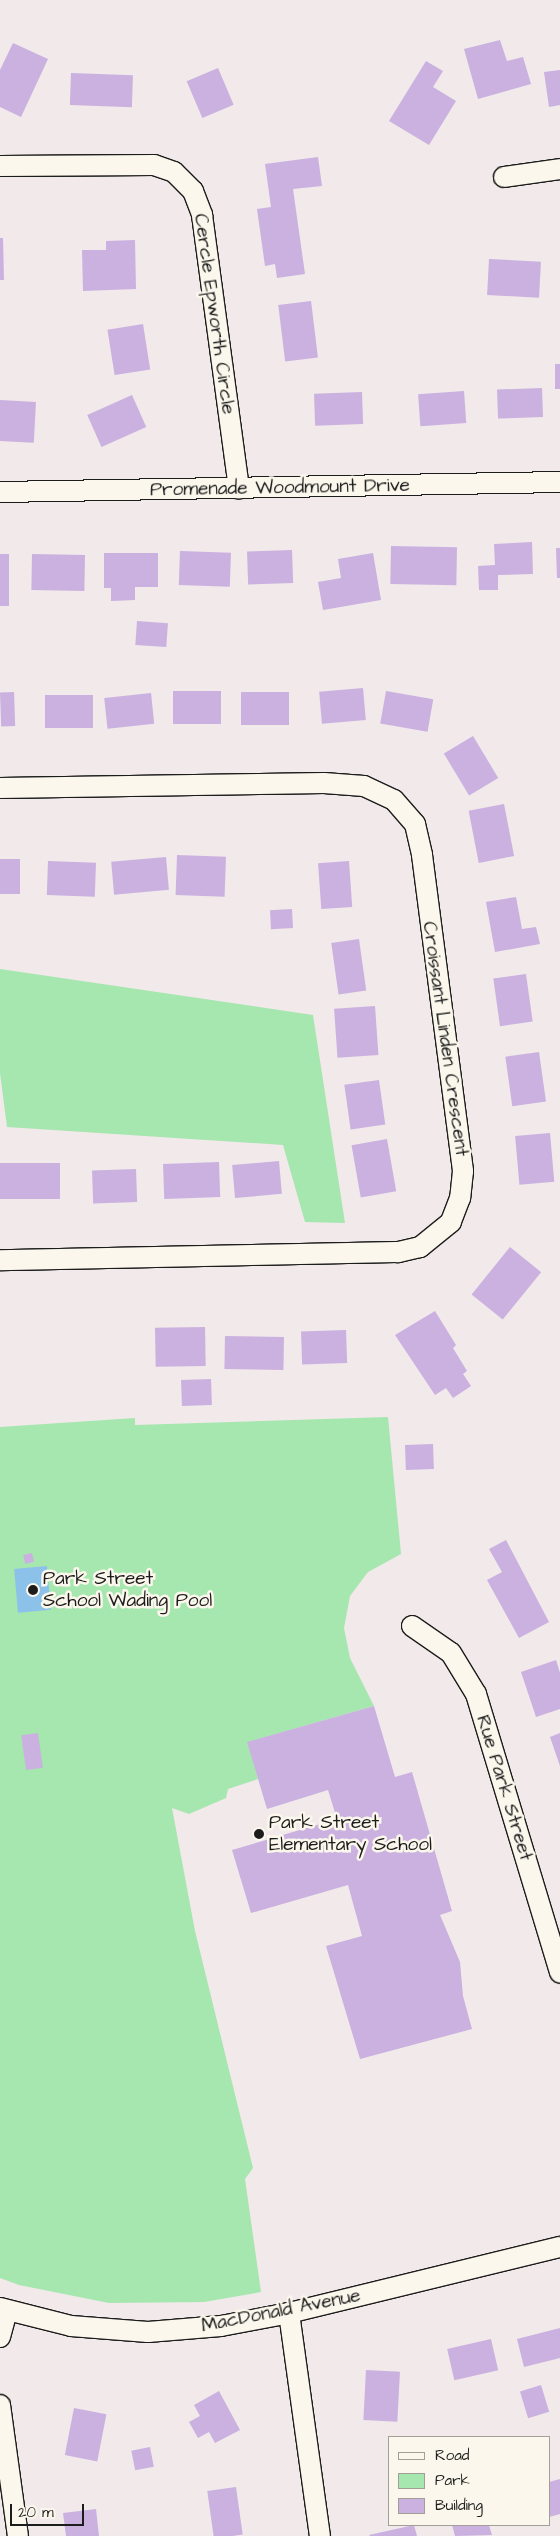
<!DOCTYPE html>
<html>
<head>
<meta charset="utf-8">
<style>
	body { margin:0 }
	#map { position:relative; width:560px; height:2536px; overflow:hidden; background:#f1e9ea; font-family:"Architects Daughter",sans-serif }
	div>[style] { position:absolute }
	[style*='--x'] { left:calc(var(--x)*1px); top:calc(var(--y)*1px); width:calc(var(--w)*1px); rotate:calc(var(--a)*1deg) }
	.green>* { inset:0; background:#a6e6af }
	.water>* { inset:0; background:#8cc1e9; transform-origin:0 0 }
	.building>* { inset:0; background:#cab1e0; transform-origin:0 0 }
	.roads { filter:drop-shadow(1px 0 #1c1c1c) drop-shadow(-1px 0 #1c1c1c) drop-shadow(0 1px #1c1c1c) drop-shadow(0 -1px #1c1c1c) }
	.minor>* { height:20px; margin:-10px; padding:0 10px; transform-origin:10px; border-radius:10px; background:#fbf7ec }
	.dots>* { width:14px; height:14px; translate:-50% -50%; box-sizing:border-box; border:2px solid #fbf7ec; border-radius:50% }
	span { translate:-50% -50%; white-space:nowrap; text-align:center; line-height:1.15; -webkit-text-stroke:5px #fbf7ec; paint-order:stroke }
	.street-label { font-size:19px; color:#1c1c1c }
	.poi-label { font-size:19px; color:#1c1c1c }
	.left { translate:0 -50%; text-align:left }
	.legend { position:absolute; left:388px; top:2436px; width:162px; height:90px; box-sizing:border-box; background:#fbf7ec; border:1px solid #a29f99; margin:0; padding:6px 9px; list-style:none; font-size:15px; color:#1c1c1c }
	.legend li { display:flex; align-items:center; gap:10px; height:25px }
	.legend b { width:25px; border:1px solid #a29f99 }
	.scale { position:absolute; left:10px; top:2504px; width:74px; height:22px; box-sizing:border-box; border:2px solid #1c1c1c; border-top:0; padding-left:6px; font-size:15px; line-height:18px; white-space:nowrap; color:#1c1c1c; -webkit-text-stroke:4px #fbf7ec; paint-order:stroke }
</style>
</head>
<body>
<div id="map">
	<div class="green">
		<i style="clip-path:polygon(0 969px,313px 1015px,345px 1223px,305px 1222px,283px 1145px,7px 1127px,0 1073px)"></i>
		<i style="clip-path:polygon(388px 1417px,401px 1554px,368px 1572px,350px 1596px,344px 1628px,350px 1658px,374px 1706px,248px 1742px,258px 1779px,228px 1789px,226px 1798px,189px 1814px,172px 1808px,195px 1931px,253px 2168px,245px 2179px,261px 2292px,204px 2302px,109px 2303px,19px 2285px,0 2278px,0 1427px,135px 1418px,135px 1425px)"></i>
	</div>
	<div class="water">
		<i style="left:47px;top:1566px;width:44px;height:33px;rotate:85deg"></i>
	</div>
	<div class="building">
		<i style="clip-path:polygon(500px 40px,507px 61px,523px 57px,531px 84px,478px 99px,464px 49px)"></i>
		<i style="clip-path:polygon(13px 43px,48px 59px,21px 117px,0 107px,0 70px)"></i>
		<i style="clip-path:polygon(426px 61px,443px 71px,433px 87px,456px 101px,429px 145px,389px 121px)"></i>
		<i style="left:218px;top:68px;width:40px;height:34px;rotate:67deg"></i>
		<i style="clip-path:polygon(560px 70px,560px 105px,549px 107px,544px 72px)"></i>
		<i style="left:71px;top:73px;width:62px;height:32px;rotate:2deg"></i>
		<i style="clip-path:polygon(318px 157px,322px 186px,293px 189px,305px 274px,277px 278px,275px 264px,265px 266px,257px 209px,271px 207px,265px 164px)"></i>
		<i style="clip-path:polygon(0 238px,3px 238px,4px 280px,0 280px)"></i>
		<i style="clip-path:polygon(135px 240px,136px 289px,83px 291px,82px 250px,106px 250px,106px 241px)"></i>
		<i style="left:489px;top:259px;width:52px;height:36px;rotate:3deg"></i>
		<i style="left:311px;top:301px;width:57px;height:33px;rotate:83deg"></i>
		<i style="left:143px;top:324px;width:46px;height:36px;rotate:81deg"></i>
		<i style="left:555px;top:364px;width:5px;height:25px"></i>
		<i style="left:542px;top:388px;width:29px;height:45px;rotate:88deg"></i>
		<i style="left:464px;top:391px;width:32px;height:46px;rotate:86deg"></i>
		<i style="left:362px;top:392px;width:32px;height:48px;rotate:88deg"></i>
		<i style="left:132px;top:395px;width:35px;height:49px;rotate:66deg"></i>
		<i style="left:0;top:400px;width:36px;height:41px;rotate:3deg"></i>
		<i style="clip-path:polygon(532px 542px,533px 574px,498px 575px,498px 590px,479px 590px,478px 566px,495px 565px,494px 544px)"></i>
		<i style="left:391px;top:546px;width:66px;height:38px;rotate:1deg"></i>
		<i style="clip-path:polygon(556px 548px,560px 548px,560px 578px,557px 578px)"></i>
		<i style="left:292px;top:550px;width:33px;height:45px;rotate:88deg"></i>
		<i style="left:180px;top:551px;width:51px;height:34px;rotate:2deg"></i>
		<i style="clip-path:polygon(104px 553px,158px 553px,158px 587px,135px 587px,135px 600px,111px 601px,111px 588px,104px 588px)"></i>
		<i style="clip-path:polygon(373px 553px,381px 600px,323px 610px,318px 582px,341px 578px,338px 559px)"></i>
		<i style="left:0;top:554px;width:9px;height:52px"></i>
		<i style="left:32px;top:554px;width:53px;height:36px;rotate:1deg"></i>
		<i style="left:137px;top:621px;width:31px;height:24px;rotate:4deg"></i>
		<i style="left:363px;top:688px;width:32px;height:44px;rotate:85deg"></i>
		<i style="left:173px;top:691px;width:48px;height:33px"></i>
		<i style="left:386px;top:691px;width:48px;height:33px;rotate:10deg"></i>
		<i style="left:14px;top:692px;width:34px;height:14px;rotate:88deg"></i>
		<i style="left:241px;top:692px;width:48px;height:33px"></i>
		<i style="left:151px;top:693px;width:31px;height:47px;rotate:84deg"></i>
		<i style="left:45px;top:695px;width:48px;height:33px"></i>
		<i style="left:473px;top:736px;width:49px;height:34px;rotate:59deg"></i>
		<i style="left:504px;top:804px;width:53px;height:36px;rotate:79deg"></i>
		<i style="left:177px;top:855px;width:49px;height:40px;rotate:2deg"></i>
		<i style="left:166px;top:857px;width:33px;height:55px;rotate:85deg"></i>
		<i style="left:0;top:859px;width:20px;height:35px"></i>
		<i style="left:48px;top:861px;width:48px;height:34px;rotate:2deg"></i>
		<i style="left:349px;top:861px;width:46px;height:31px;rotate:86deg"></i>
		<i style="clip-path:polygon(516px 897px,522px 929px,536px 927px,540px 944px,495px 952px,486px 902px)"></i>
		<i style="left:292px;top:909px;width:19px;height:22px;rotate:87deg"></i>
		<i style="left:359px;top:939px;width:52px;height:28px;rotate:82deg"></i>
		<i style="left:526px;top:974px;width:48px;height:33px;rotate:82deg"></i>
		<i style="left:375px;top:1006px;width:49px;height:41px;rotate:86deg"></i>
		<i style="left:539px;top:1052px;width:50px;height:34px;rotate:82deg"></i>
		<i style="left:379px;top:1080px;width:45px;height:35px;rotate:82deg"></i>
		<i style="left:550px;top:1133px;width:49px;height:35px;rotate:85deg"></i>
		<i style="left:387px;top:1139px;width:53px;height:36px;rotate:80deg"></i>
		<i style="left:279px;top:1161px;width:33px;height:47px;rotate:85deg"></i>
		<i style="left:219px;top:1162px;width:35px;height:56px;rotate:88deg"></i>
		<i style="left:60px;top:1163px;width:36px;height:60px;rotate:90deg"></i>
		<i style="left:136px;top:1169px;width:33px;height:44px;rotate:88deg"></i>
		<i style="left:510px;top:1247px;width:40px;height:61px;rotate:39deg"></i>
		<i style="clip-path:polygon(435px 1311px,456px 1345px,453px 1348px,467px 1371px,463px 1374px,471px 1386px,453px 1398px,446px 1388px,435px 1395px,395px 1335px)"></i>
		<i style="left:205px;top:1327px;width:39px;height:50px;rotate:89deg"></i>
		<i style="left:346px;top:1330px;width:33px;height:45px;rotate:88deg"></i>
		<i style="left:225px;top:1336px;width:59px;height:33px;rotate:1deg"></i>
		<i style="left:211px;top:1379px;width:26px;height:30px;rotate:88deg"></i>
		<i style="left:433px;top:1444px;width:25px;height:28px;rotate:88deg"></i>
		<i style="clip-path:polygon(506px 1540px,549px 1622px,519px 1638px,487px 1580px,502px 1572px,489px 1549px)"></i>
		<i style="left:32px;top:1553px;width:9px;height:9px;rotate:77deg"></i>
		<i style="clip-path:polygon(556px 1660px,560px 1673px,560px 1709px,536px 1717px,521px 1672px)"></i>
		<i style="clip-path:polygon(374px 1706px,395px 1777px,412px 1772px,452px 1911px,440px 1915px,460px 1962px,463px 1996px,472px 2029px,360px 2059px,326px 1946px,362px 1936px,348px 1885px,251px 1913px,232px 1850px,337px 1819px,328px 1790px,267px 1809px,247px 1742px)"></i>
		<i style="left:38px;top:1733px;width:35px;height:17px;rotate:82deg"></i>
		<i style="clip-path:polygon(560px 1733px,560px 1766px,550px 1737px)"></i>
		<i style="clip-path:polygon(560px 2328px,560px 2358px,524px 2367px,517px 2339px)"></i>
		<i style="left:491px;top:2339px;width:32px;height:45px;rotate:77deg"></i>
		<i style="left:366px;top:2370px;width:34px;height:50px;rotate:3deg"></i>
		<i style="left:541px;top:2385px;width:28px;height:22px;rotate:73deg"></i>
		<i style="clip-path:polygon(219px 2391px,240px 2430px,215px 2443px,209px 2432px,198px 2438px,189px 2422px,200px 2416px,194px 2405px)"></i>
		<i style="left:74px;top:2408px;width:33px;height:48px;rotate:11deg"></i>
		<i style="left:150px;top:2447px;width:20px;height:19px;rotate:79deg"></i>
		<i style="clip-path:polygon(560px 2479px,560px 2514px,549px 2517px,549px 2482px)"></i>
		<i style="left:236px;top:2487px;width:48px;height:29px;rotate:82deg"></i>
		<i style="clip-path:polygon(96px 2509px,99px 2536px,66px 2536px,63px 2513px)"></i>
		<i style="clip-path:polygon(414px 2525px,417px 2536px,370px 2536px,369px 2535px)"></i>
		<i style="clip-path:polygon(452px 2525px,489px 2525px,492px 2535px,455px 2536px)"></i>
	</div>
	<div class="roads">
		<div class="minor">
			<i style="--x:0;--y:166;--w:154;--a:-0.4"></i>
			<i style="--x:154;--y:165;--w:21;--a:19"></i>
			<i style="--x:174;--y:172;--w:27;--a:45"></i>
			<i style="--x:193;--y:191;--w:26;--a:69"></i>
			<i style="--x:202;--y:215;--w:276;--a:82.3"></i>
			<i style="--x:504;--y:177;--w:57;--a:-8.1"></i>
			<i style="--x:0;--y:492;--w:560;--a:-1.02"></i>
			<i style="--x:0;--y:788;--w:324;--a:-0.9"></i>
			<i style="--x:324;--y:783;--w:40;--a:4.3"></i>
			<i style="--x:364;--y:786;--w:33;--a:25"></i>
			<i style="--x:394;--y:800;--w:32;--a:49"></i>
			<i style="--x:415;--y:824;--w:32;--a:77"></i>
			<i style="--x:422;--y:855;--w:319;--a:82.6"></i>
			<i style="--x:463;--y:1171;--w:27;--a:96"></i>
			<i style="--x:460;--y:1198;--w:26;--a:111"></i>
			<i style="--x:451;--y:1222;--w:40;--a:141"></i>
			<i style="--x:420;--y:1247;--w:23;--a:167"></i>
			<i style="--x:398;--y:1252;--w:398;--a:178.8"></i>
			<i style="--x:412;--y:1626;--w:47;--a:34.7"></i>
			<i style="--x:451;--y:1653;--w:48;--a:58.6"></i>
			<i style="--x:476;--y:1694;--w:291;--a:73.2"></i>
			<i style="--x:0;--y:2308;--w:73;--a:14.2"></i>
			<i style="--x:71;--y:2326;--w:77;--a:4.5"></i>
			<i style="--x:148;--y:2332;--w:73;--a:-4.7"></i>
			<i style="--x:221;--y:2326;--w:69;--a:-10.8"></i>
			<i style="--x:289;--y:2313;--w:279;--a:-13.7"></i>
			<i style="--x:289;--y:2313;--w:225;--a:82.1"></i>
			<i style="--x:0;--y:2337;--w:27;--a:-75"></i>
			<i style="--x:0;--y:2405;--w:132;--a:82.2"></i>
		</div>
	</div>
	<div class="dots">
		<i style="left:33px;top:1590px;background:#1c1c1c"></i>
		<i style="left:259px;top:1834px;background:#1c1c1c"></i>
	</div>
	<div class="street-label">
		<span style="left:214px;top:314px;rotate:82deg">Cercle Epworth Circle</span>
		<span style="left:280px;top:488px;rotate:-1deg">Promenade Woodmount Drive</span>
		<span style="left:445px;top:1039px;rotate:82deg">Croissant Linden Crescent</span>
		<span style="left:504px;top:1788px;rotate:73deg">Rue Park Street</span>
		<span style="left:281px;top:2311px;rotate:-11deg">MacDonald Avenue</span>
	</div>
	<div class="poi-label">
		<span class="left" style="left:43px;top:1590px">Park Street<br>School Wading Pool</span>
		<span class="left" style="left:269px;top:1834px">Park Street<br>Elementary School</span>
	</div>
	<ul class="legend">
	<li><b style="height:6px;background:#fbf7ec"></b>Road</li>
	<li><b style="height:14px;background:#a6e6af"></b>Park</li>
	<li><b style="height:14px;background:#cab1e0"></b>Building</li>
	</ul>
	<div class="scale">20 m</div>
</div>
</body>
</html>
